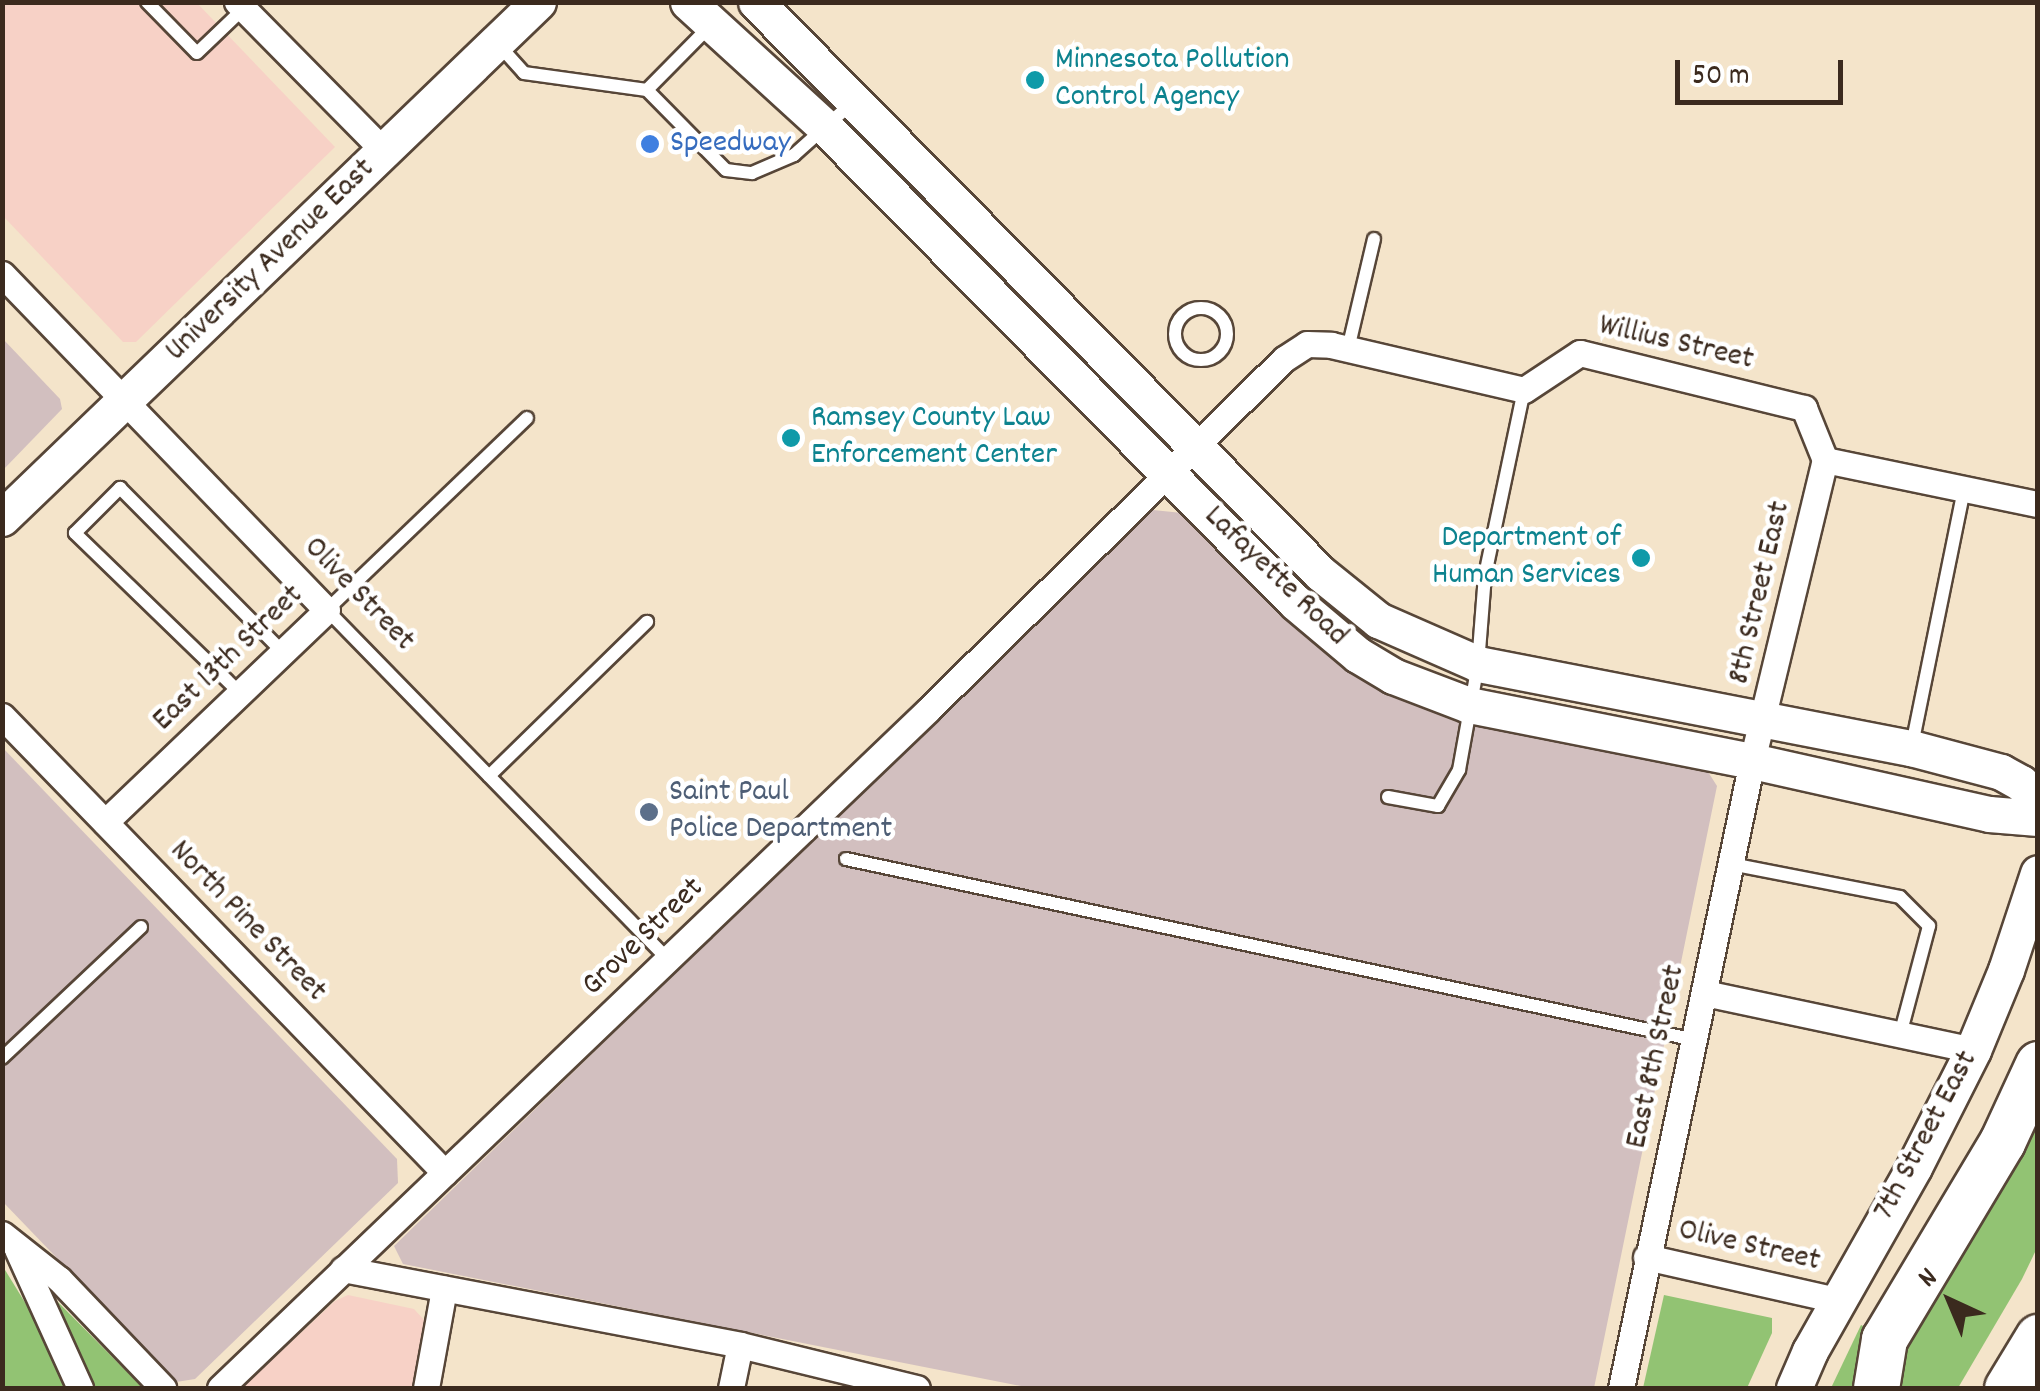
<!DOCTYPE html>
<html>
<head>
<meta charset="utf-8">
<style>
	body { margin:0 }
	#map { position:relative; width:2040px; height:1391px; overflow:hidden; background:#f4e4ca; font-family:Dekko,sans-serif }
	div>[style] { position:absolute }
	[style*='--x'] { left:calc(var(--x)*1px); top:calc(var(--y)*1px); width:calc(var(--w)*1px); rotate:calc(var(--a)*1deg) }
	.built>* { inset:0; background:#f7d1c6 }
	.industrial>* { inset:0; background:#d2bfbf }
	.green>* { inset:0; background:#92c373 }
	.roads { filter:drop-shadow(2px 0 #574638) drop-shadow(-2px 0 #574638) drop-shadow(0 2px #574638) drop-shadow(0 -2px #574638) }
	.service>* { height:12px; margin:-6px; padding:0 6px; transform-origin:6px; border-radius:6px; background:#fff }
	.service>.ring { margin:-6px; padding:0; box-sizing:content-box; background:none; border:12px solid #fff; border-radius:50% }
	.minor>* { height:25px; margin:-12.5px; padding:0 12.5px; transform-origin:12.5px; border-radius:12.5px; background:#fff }
	.secondary>* { height:35px; margin:-17.5px; padding:0 17.5px; transform-origin:17.5px; border-radius:17.5px; background:#fff }
	.motorway>* { height:45px; margin:-22.5px; padding:0 22.5px; transform-origin:22.5px; border-radius:22.5px; background:#fff }
	.dots>* { width:28px; height:28px; translate:-50% -50%; box-sizing:border-box; border:5px solid #fff; border-radius:50% }
	span { translate:-50% -50%; white-space:nowrap; text-align:center; line-height:1.15; -webkit-text-stroke:9px #fff; paint-order:stroke }
	.culture-label { font-size:32px; color:#0d838f }
	.left { translate:0 -50%; text-align:left }
	.right { translate:-100% -50%; text-align:right }
	.shop-label { font-size:32px; color:#366cbe }
	.street-label { font-size:32px; color:#3b2a1e }
	.service-label { font-size:32px; color:#4e5e75 }
	.frame { position:absolute; inset:0; border:5px solid #3b2a1e; pointer-events:none }
	.north { position:absolute; left:1900px; top:1251px; width:100px; height:100px; -webkit-text-stroke:8px #fff; paint-order:stroke; rotate:316deg; font-size:28px; font-weight:700; line-height:40px; text-align:center; color:#3b2a1e }
	.north::after { content:''; display:block; margin:auto; width:35px; height:45px; background:#3b2a1e; clip-path:polygon(50% 0,100% 100%,50% 72%,0 100%) }
	.scale { position:absolute; left:1675px; top:60px; width:168px; height:45px; box-sizing:border-box; border:5px solid #3b2a1e; border-top:0; padding-left:12px; font-size:30px; line-height:35px; white-space:nowrap; color:#3b2a1e; -webkit-text-stroke:8px #fff; paint-order:stroke }
</style>
</head>
<body>
<div id="map">
	<div class="built">
		<i style="clip-path:polygon(3px 3px,197px 3px,335px 147px,136px 342px,123px 342px,3px 216px)"></i>
		<i style="clip-path:polygon(348px 1295px,414px 1309px,426px 1322px,412px 1388px,242px 1388px,335px 1301px)"></i>
	</div>
	<div class="industrial">
		<i style="clip-path:polygon(3px 339px,60px 399px,62px 409px,3px 470px)"></i>
		<i style="clip-path:polygon(1153px 510px,1192px 514px,1274px 603px,1335px 659px,1419px 703px,1703px 764px,1717px 786px,1594px 1388px,1031px 1388px,403px 1264px,394px 1246px)"></i>
		<i style="clip-path:polygon(2px 747px,397px 1159px,398px 1183px,195px 1379px,176px 1382px,3px 1202px)"></i>
	</div>
	<div class="green">
		<i style="clip-path:polygon(2037px 1095px,2037px 1248px,2022px 1279px,1958px 1388px,1891px 1388px,1890px 1359px)"></i>
		<i style="clip-path:polygon(2px 1265px,37px 1322px,66px 1388px,3px 1388px)"></i>
		<i style="clip-path:polygon(48px 1292px,143px 1388px,92px 1388px)"></i>
		<i style="clip-path:polygon(1664px 1295px,1772px 1318px,1772px 1333px,1747px 1388px,1643px 1388px)"></i>
		<i style="clip-path:polygon(1861px 1325px,1867px 1328px,1859px 1388px,1831px 1388px)"></i>
	</div>
	<div class="roads">
		<div class="service">
			<i style="--x:147;--y:2;--w:71;--a:45.6"></i>
			<i style="--x:197;--y:53;--w:64;--a:-43.7"></i>
			<i style="--x:711;--y:25;--w:91;--a:134.6"></i>
			<i style="--x:647;--y:90;--w:112;--a:45.4"></i>
			<i style="--x:726;--y:170;--w:26;--a:7"></i>
			<i style="--x:752;--y:173;--w:46;--a:-23.2"></i>
			<i style="--x:794;--y:155;--w:79;--a:-41.9"></i>
			<i style="--x:498;--y:44;--w:39;--a:48"></i>
			<i style="--x:524;--y:73;--w:124;--a:7.9"></i>
			<i class="ring" style="left:1175px;top:308px;width:40px;height:40px"></i>
			<i style="--x:1348;--y:349;--w:113;--a:-76.7"></i>
			<i style="--x:527;--y:418;--w:277;--a:136.2"></i>
			<i style="--x:327;--y:610;--w:488;--a:45.7"></i>
			<i style="--x:240;--y:693;--w:230;--a:-135.9"></i>
			<i style="--x:75;--y:533;--w:64;--a:-45"></i>
			<i style="--x:120;--y:488;--w:231;--a:45.2"></i>
			<i style="--x:1912;--y:745;--w:260;--a:-78.5"></i>
			<i style="--x:489;--y:776;--w:221;--a:-44.3"></i>
			<i style="--x:1388;--y:797;--w:51;--a:10.2"></i>
			<i style="--x:1438;--y:806;--w:42;--a:-59.7"></i>
			<i style="--x:1459;--y:770;--w:108;--a:-79.8"></i>
			<i style="--x:1478;--y:664;--w:89;--a:-85.5"></i>
			<i style="--x:1485;--y:575;--w:189;--a:-78.1"></i>
			<i style="--x:846;--y:859;--w:868;--a:12.03"></i>
			<i style="--x:1731;--y:864;--w:172;--a:11"></i>
			<i style="--x:1900;--y:897;--w:41;--a:45"></i>
			<i style="--x:1929;--y:926;--w:113;--a:104.9"></i>
			<i style="--x:2;--y:1058;--w:191;--a:-43.3"></i>
		</div>
		<div class="minor">
			<i style="--x:237;--y:2;--w:211;--a:45.4"></i>
			<i style="--x:2;--y:274;--w:467;--a:46"></i>
			<i style="--x:327;--y:610;--w:307;--a:136.3"></i>
			<i style="--x:2;--y:716;--w:636;--a:45.89"></i>
			<i style="--x:1705;--y:993;--w:274;--a:12"></i>
			<i style="--x:2;--y:1234;--w:73;--a:38.3"></i>
			<i style="--x:59;--y:1279;--w:151;--a:46.3"></i>
			<i style="--x:17;--y:1249;--w:153;--a:65.6"></i>
			<i style="--x:1646;--y:1257;--w:196;--a:12.7"></i>
			<i style="--x:343;--y:1269;--w:404;--a:10.8"></i>
			<i style="--x:740;--y:1345;--w:182;--a:13.7"></i>
			<i style="--x:220;--y:1388;--w:980;--a:-43.76"></i>
			<i style="--x:928;--y:710;--w:500;--a:-44.6"></i>
			<i style="--x:1284;--y:359;--w:27;--a:-33"></i>
			<i style="--x:1307;--y:344;--w:24;--a:2"></i>
			<i style="--x:1331;--y:345;--w:198;--a:13.1"></i>
			<i style="--x:1524;--y:390;--w:67;--a:-33.5"></i>
			<i style="--x:1580;--y:353;--w:231;--a:13.8"></i>
			<i style="--x:1804;--y:408;--w:56;--a:68"></i>
			<i style="--x:1825;--y:460;--w:217;--a:11.7"></i>
			<i style="--x:426;--y:1388;--w:101;--a:-79.7"></i>
			<i style="--x:731;--y:1388;--w:44;--a:-78.2"></i>
			<i style="--x:1621;--y:1388;--w:641;--a:-78.2"></i>
			<i style="--x:1752;--y:761;--w:310;--a:-76.4"></i>
		</div>
		<div class="secondary">
			<i style="--x:688;--y:2;--w:187;--a:42.4"></i>
			<i style="--x:826;--y:128;--w:667;--a:45.3"></i>
			<i style="--x:1295;--y:602;--w:82;--a:40.1"></i>
			<i style="--x:1358;--y:655;--w:41;--a:31"></i>
			<i style="--x:1393;--y:676;--w:81;--a:20.9"></i>
			<i style="--x:1469;--y:705;--w:288;--a:11.2"></i>
			<i style="--x:1752;--y:761;--w:243;--a:12.6"></i>
			<i style="--x:1989;--y:814;--w:49;--a:4.7"></i>
			<i style="--x:756;--y:2;--w:803;--a:45.35"></i>
			<i style="--x:1320;--y:573;--w:75;--a:39"></i>
			<i style="--x:1378;--y:620;--w:109;--a:23.7"></i>
			<i style="--x:1478;--y:664;--w:441;--a:11"></i>
			<i style="--x:1911;--y:748;--w:93;--a:14.9"></i>
			<i style="--x:2001;--y:772;--w:23;--a:29"></i>
			<i style="--x:2021;--y:783;--w:25;--a:47"></i>
			<i style="--x:2;--y:518;--w:744;--a:-43.91"></i>
			<i style="--x:1794;--y:1388;--w:40;--a:-66.6"></i>
			<i style="--x:1810;--y:1351;--w:211;--a:-60.5"></i>
			<i style="--x:1914;--y:1167;--w:131;--a:-63.2"></i>
			<i style="--x:1973;--y:1050;--w:87;--a:-67.6"></i>
			<i style="--x:2006;--y:970;--w:102;--a:-71.7"></i>
		</div>
		<div class="motorway">
			<i style="--x:1876;--y:1388;--w:50;--a:-80.7"></i>
			<i style="--x:1884;--y:1339;--w:230;--a:-59.1"></i>
			<i style="--x:2002;--y:1142;--w:86;--a:-65.2"></i>
			<i style="--x:2007;--y:1388;--w:60;--a:-58.7"></i>
		</div>
	</div>
	<div class="dots">
		<i style="left:1035px;top:80px;background:#0f9aa8"></i>
		<i style="left:650px;top:144px;background:#3f7fe0"></i>
		<i style="left:791px;top:438px;background:#0f9aa8"></i>
		<i style="left:1641px;top:558px;background:#0f9aa8"></i>
		<i style="left:649px;top:812px;background:#5c6f8a"></i>
	</div>
	<div class="culture-label">
		<span class="left" style="left:1055px;top:80px">Minnesota Pollution<br>Control Agency</span>
		<span class="left" style="left:811px;top:438px">Ramsey County Law<br>Enforcement Center</span>
		<span class="right" style="left:1621px;top:558px">Department of<br>Human Services</span>
	</div>
	<div class="shop-label">
		<span class="left" style="left:670px;top:144px">Speedway</span>
	</div>
	<div class="street-label">
		<span style="left:271px;top:261px;rotate:-44deg">University Avenue East</span>
		<span style="left:1676px;top:344px;rotate:13deg">Willius Street</span>
		<span style="left:1275px;top:577px;rotate:44deg">Lafayette Road</span>
		<span style="left:1761px;top:593px;rotate:-77deg">8th Street East</span>
		<span style="left:358px;top:595px;rotate:46deg">Olive Street</span>
		<span style="left:229px;top:659px;rotate:-44deg">East 13th Street</span>
		<span style="left:247px;top:922px;rotate:46deg">North Pine Street</span>
		<span style="left:644px;top:938px;rotate:-44deg">Grove Street</span>
		<span style="left:1657px;top:1057px;rotate:-78deg">East 8th Street</span>
		<span style="left:1927px;top:1136px;rotate:-62deg">7th Street East</span>
		<span style="left:1749px;top:1247px;rotate:13deg">Olive Street</span>
	</div>
	<div class="service-label">
		<span class="left" style="left:669px;top:812px">Saint Paul<br>Police Department</span>
	</div>
	<div class="frame"></div>
	<div class="north">N</div>
	<div class="scale">50 m</div>
</div>
</body>
</html>
